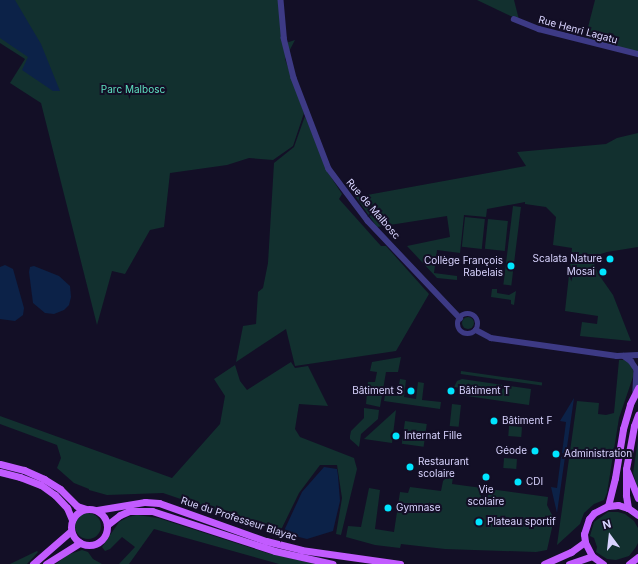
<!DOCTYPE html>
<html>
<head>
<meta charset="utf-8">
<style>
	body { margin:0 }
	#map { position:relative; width:638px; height:564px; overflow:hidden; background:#130f26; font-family:Inter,sans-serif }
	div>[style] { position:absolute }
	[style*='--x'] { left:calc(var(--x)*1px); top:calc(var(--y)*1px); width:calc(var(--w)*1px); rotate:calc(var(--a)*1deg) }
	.green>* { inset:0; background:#12302f; transform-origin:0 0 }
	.round { border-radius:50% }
	.water>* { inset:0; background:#0c2248 }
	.minor>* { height:5.5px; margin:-2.75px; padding:0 2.75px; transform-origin:2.75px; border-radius:2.75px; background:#3d3a85 }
	.minor>.ring { margin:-2.75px; padding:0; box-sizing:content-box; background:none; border:5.5px solid #3d3a85; border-radius:50% }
	.major>* { height:7px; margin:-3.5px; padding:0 3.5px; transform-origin:3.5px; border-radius:3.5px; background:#c25bff }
	.major>.ring { margin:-3.5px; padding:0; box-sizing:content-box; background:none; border:7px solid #c25bff; border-radius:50% }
	.dots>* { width:11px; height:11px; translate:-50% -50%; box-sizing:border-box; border:2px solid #130f26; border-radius:50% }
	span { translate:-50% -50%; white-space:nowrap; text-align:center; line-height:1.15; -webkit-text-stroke:4px #130f26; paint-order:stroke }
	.street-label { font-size:10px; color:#d9d4ff }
	.park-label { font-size:10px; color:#5fe0c0 }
	.poi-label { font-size:10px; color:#d9d4ff }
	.right { translate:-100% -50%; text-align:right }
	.left { translate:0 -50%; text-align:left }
	.north { position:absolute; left:590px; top:516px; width:40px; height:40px; -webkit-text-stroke:3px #130f26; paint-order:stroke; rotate:345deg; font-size:11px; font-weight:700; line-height:16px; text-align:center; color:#d9d4ff }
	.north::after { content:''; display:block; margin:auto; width:14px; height:18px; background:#d9d4ff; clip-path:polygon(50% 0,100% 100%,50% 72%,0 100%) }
</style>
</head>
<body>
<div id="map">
	<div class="green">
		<i style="clip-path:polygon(0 0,279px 0,283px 44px,295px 40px,285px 59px,304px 113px,293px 146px,273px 160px,249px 158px,227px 165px,170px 173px,164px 227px,150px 230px,125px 274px,112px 271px,97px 325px,41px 103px,10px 83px,25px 59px,0 43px)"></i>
		<i style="clip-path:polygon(477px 0,514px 0,519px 20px)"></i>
		<i style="clip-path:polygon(595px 0,638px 0,638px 52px,585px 39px)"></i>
		<i style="clip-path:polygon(305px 116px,327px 171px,342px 194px,339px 199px,381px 246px,386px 246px,429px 294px,396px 351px,295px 366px,286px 329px,236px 362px,243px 326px,256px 324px,258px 292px,263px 288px,268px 263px,274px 163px,294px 147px)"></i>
		<i style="clip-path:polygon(638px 133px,638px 247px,607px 252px,591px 257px,599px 275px,613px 295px,631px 341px,580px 336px,582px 322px,597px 324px,598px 316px,565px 311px,572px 248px,553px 245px,556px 217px,546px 207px,525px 204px,525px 202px,487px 209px,486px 217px,464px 215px,460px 253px,437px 250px,434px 273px,457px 276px,457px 280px,437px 278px,407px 246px,450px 237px,447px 216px,377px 227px,356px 197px,526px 166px,517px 152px,606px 144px,617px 138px)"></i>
		<i style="left:513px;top:206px;width:8px;height:79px;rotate:7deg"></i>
		<i style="left:465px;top:217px;width:20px;height:30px;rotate:6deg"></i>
		<i style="left:488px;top:219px;width:20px;height:30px;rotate:6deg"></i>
		<i style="clip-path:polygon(492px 289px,497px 289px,497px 293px,509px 295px,516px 291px,514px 305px,511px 304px,511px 300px,491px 297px)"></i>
		<i class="round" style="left:462px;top:317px;width:12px;height:12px"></i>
		<i style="clip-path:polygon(401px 357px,398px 372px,386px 372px,380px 407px,366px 404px,368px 382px,375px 382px,377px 372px,370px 371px,372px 362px)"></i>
		<i style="clip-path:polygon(619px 360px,624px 360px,629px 363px,632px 367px,634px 374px,619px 418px,607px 493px,604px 500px,594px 504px,584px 513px,580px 524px,557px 545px,577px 401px,599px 403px,598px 414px,606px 415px,614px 413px)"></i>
		<i style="clip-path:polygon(291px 362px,295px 368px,308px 366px,328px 406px,299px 404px,295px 429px,300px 437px,354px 458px,357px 469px,341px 535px,336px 534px,342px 498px,337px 465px,320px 465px,299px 493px,280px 532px,254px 524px,223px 510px,216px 511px,163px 493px,107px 495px,89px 490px,89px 489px,74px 483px,57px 468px,61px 458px,57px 445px,0 424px,0 416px,172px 478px,220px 424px,225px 396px,214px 379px,235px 365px,240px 381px,247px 390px)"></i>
		<i style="left:461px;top:371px;width:82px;height:3px;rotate:8deg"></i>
		<i style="clip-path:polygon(400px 379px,406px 380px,404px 397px,416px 399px,418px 382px,424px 383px,422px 400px,441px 402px,440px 409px,384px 401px,385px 395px,397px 396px)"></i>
		<i style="clip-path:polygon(462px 379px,531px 389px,529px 405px,460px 395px,461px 388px,454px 387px,457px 381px)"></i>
		<i style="left:452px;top:404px;width:9px;height:22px;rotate:6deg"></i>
		<i style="clip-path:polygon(364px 408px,379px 410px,378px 419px,361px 434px,359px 447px,350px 439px,350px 436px,351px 431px,364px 418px)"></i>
		<i style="clip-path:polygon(396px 410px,392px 443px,364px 439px)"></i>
		<i style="left:405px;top:421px;width:22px;height:23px;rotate:8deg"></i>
		<i style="left:509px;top:426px;width:13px;height:10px;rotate:4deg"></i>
		<i style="clip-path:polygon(638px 440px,638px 490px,633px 473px)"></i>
		<i style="left:504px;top:458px;width:13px;height:10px;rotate:4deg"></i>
		<i style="clip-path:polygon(451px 469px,454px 469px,452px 484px,548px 497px,547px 505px,554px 519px,547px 550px,536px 552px,445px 549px,401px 544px,400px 548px,375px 545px,346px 537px,348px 526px,361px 527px,369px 488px,380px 490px,375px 529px,394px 532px,400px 492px,408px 493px,410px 487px,441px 491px,443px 481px,447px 477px,448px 471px)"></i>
		<i style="clip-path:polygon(608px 512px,618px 512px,625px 514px,634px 521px,638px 528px,638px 543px,636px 547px,629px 556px,616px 560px,607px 559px,596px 552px,597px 547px,594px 538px,590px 536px,594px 522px)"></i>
		<i class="round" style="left:75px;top:513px;width:26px;height:26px"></i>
		<i style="clip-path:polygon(137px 515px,158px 518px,267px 553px,316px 564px,279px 564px,154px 529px,129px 564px,119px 564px,135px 547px,122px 537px,110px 549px,105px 551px,102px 547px,119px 522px,128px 517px)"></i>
		<i style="clip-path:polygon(82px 550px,88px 552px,93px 559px,102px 564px,56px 564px,67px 555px)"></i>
		<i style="clip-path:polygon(37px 551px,38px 552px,27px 564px,10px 564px)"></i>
	</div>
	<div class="water">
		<i style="clip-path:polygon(0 0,15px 0,41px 44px,60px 91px,53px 91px,22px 70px,28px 57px,0 38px)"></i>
		<i style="clip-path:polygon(5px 265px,13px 269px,24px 308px,23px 315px,15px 321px,0 319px,0 267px)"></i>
		<i style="clip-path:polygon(34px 266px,59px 276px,70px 286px,71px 297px,69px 305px,64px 310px,54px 314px,45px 313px,33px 303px,29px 272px,30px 267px)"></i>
		<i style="clip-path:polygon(574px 398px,566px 454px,562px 453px,566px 422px,560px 421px)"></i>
		<i style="clip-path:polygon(561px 457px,565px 457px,557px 513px,551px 487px,557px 488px)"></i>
		<i style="clip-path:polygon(324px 467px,337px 469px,338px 476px,340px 501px,333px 531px,307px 539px,283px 533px,302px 492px)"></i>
	</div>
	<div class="minor">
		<i style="--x:281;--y:0;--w:38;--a:85"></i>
		<i style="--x:284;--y:38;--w:41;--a:76"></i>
		<i style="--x:294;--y:78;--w:97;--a:69"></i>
		<i style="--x:329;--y:169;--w:65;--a:53.1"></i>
		<i style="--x:368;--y:221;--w:134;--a:46.5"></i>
		<i style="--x:514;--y:19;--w:27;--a:22"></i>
		<i style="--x:539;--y:29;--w:102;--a:14.2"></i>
		<i class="ring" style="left:458px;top:314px;width:14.5px;height:14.5px"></i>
		<i style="--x:476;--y:330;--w:17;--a:28"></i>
		<i style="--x:491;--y:338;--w:127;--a:8.1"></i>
		<i style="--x:617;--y:356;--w:21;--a:-3"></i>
		<i style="--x:624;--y:356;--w:9;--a:36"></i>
		<i style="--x:631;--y:361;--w:11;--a:56"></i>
		<i style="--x:637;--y:370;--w:21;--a:93"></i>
	</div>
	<div class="major">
		<i style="--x:0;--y:464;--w:25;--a:14"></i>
		<i style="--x:24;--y:470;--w:22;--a:24"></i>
		<i style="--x:44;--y:479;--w:19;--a:32"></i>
		<i style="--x:60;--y:489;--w:24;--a:45"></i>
		<i style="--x:77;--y:506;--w:9;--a:18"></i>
		<i style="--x:627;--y:471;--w:29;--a:68"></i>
		<i style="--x:0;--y:472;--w:21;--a:14"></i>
		<i style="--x:20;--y:477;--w:22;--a:21"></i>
		<i style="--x:41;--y:485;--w:17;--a:36"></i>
		<i style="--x:55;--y:495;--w:18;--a:47"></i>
		<i style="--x:67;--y:508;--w:13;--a:67"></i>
		<i style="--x:608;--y:506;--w:29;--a:-76"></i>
		<i style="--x:615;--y:478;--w:50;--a:-80.7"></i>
		<i style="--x:623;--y:429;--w:26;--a:-74"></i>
		<i style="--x:630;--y:404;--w:18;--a:-63"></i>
		<i style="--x:628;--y:508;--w:13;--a:-99"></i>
		<i style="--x:626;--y:495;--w:26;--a:-90"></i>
		<i style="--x:626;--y:469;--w:44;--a:-79.5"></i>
		<i style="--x:634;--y:426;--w:12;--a:-70"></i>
		<i class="ring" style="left:71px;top:509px;width:29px;height:29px"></i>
		<i style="--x:97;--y:510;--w:49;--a:-9.5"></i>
		<i style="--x:145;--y:502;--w:14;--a:4"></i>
		<i style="--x:159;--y:503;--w:114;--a:19.6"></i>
		<i style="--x:266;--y:541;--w:36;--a:14"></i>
		<i style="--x:301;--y:550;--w:100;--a:8"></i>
		<i style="--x:107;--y:525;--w:16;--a:-38"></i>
		<i style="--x:120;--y:515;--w:10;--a:-24"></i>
		<i style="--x:129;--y:511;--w:23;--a:0"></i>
		<i style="--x:152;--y:511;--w:129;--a:18"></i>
		<i style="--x:275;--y:551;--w:59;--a:12.6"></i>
		<i style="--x:33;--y:564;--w:50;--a:-41"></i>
		<i style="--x:46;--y:564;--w:40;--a:-32"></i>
		<i style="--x:544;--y:564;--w:30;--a:-24"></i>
		<i style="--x:571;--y:552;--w:17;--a:-36"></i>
		<i style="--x:569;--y:564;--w:24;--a:-19"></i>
		<i style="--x:603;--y:564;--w:14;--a:-144"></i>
		<i style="--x:592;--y:556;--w:16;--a:-117"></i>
		<i style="--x:585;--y:542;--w:8;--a:-97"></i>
		<i style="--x:584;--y:534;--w:16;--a:-72"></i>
		<i style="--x:589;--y:519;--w:8;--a:-50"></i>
		<i style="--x:594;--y:513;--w:16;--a:-27"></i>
		<i style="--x:608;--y:506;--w:10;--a:-6"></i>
		<i style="--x:618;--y:505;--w:10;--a:17"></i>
		<i style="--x:628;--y:508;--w:12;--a:35"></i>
		<i style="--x:629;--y:564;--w:11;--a:-38"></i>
	</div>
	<div class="dots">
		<i style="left:610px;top:259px;background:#00e5ff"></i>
		<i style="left:511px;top:266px;background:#00e5ff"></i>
		<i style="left:603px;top:272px;background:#00e5ff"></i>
		<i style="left:411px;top:391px;background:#00e5ff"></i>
		<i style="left:451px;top:391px;background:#00e5ff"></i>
		<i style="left:494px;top:421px;background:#00e5ff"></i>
		<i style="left:396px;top:436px;background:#00e5ff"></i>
		<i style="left:535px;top:451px;background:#00e5ff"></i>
		<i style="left:556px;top:454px;background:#00e5ff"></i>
		<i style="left:410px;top:467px;background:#00e5ff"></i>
		<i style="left:486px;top:477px;background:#00e5ff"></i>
		<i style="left:518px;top:482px;background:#00e5ff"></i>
		<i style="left:388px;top:508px;background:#00e5ff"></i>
		<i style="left:479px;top:522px;background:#00e5ff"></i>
	</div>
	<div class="street-label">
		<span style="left:578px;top:30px;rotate:15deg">Rue Henri Lagatu</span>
		<span style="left:373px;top:209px;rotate:49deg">Rue de Malbosc</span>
		<span style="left:239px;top:519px;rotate:18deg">Rue du Professeur Blayac</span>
	</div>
	<div class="park-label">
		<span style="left:133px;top:90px">Parc Malbosc</span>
	</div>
	<div class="poi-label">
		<span class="right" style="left:602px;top:259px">Scalata Nature</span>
		<span class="right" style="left:503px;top:266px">Collège François<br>Rabelais</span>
		<span class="right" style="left:595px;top:272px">Mosai</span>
		<span class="right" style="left:403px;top:391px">Bâtiment S</span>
		<span class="left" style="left:459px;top:391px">Bâtiment T</span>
		<span class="left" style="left:502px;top:421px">Bâtiment F</span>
		<span class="left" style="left:404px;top:436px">Internat Fille</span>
		<span class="right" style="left:527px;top:451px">Géode</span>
		<span class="left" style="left:564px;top:454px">Administration</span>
		<span class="left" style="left:418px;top:467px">Restaurant<br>scolaire</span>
		<span class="left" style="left:526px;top:482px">CDI</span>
		<span style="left:486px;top:495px">Vie<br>scolaire</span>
		<span class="left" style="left:396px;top:508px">Gymnase</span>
		<span class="left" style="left:487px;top:522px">Plateau sportif</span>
	</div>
	<div class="north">N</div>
</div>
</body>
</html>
